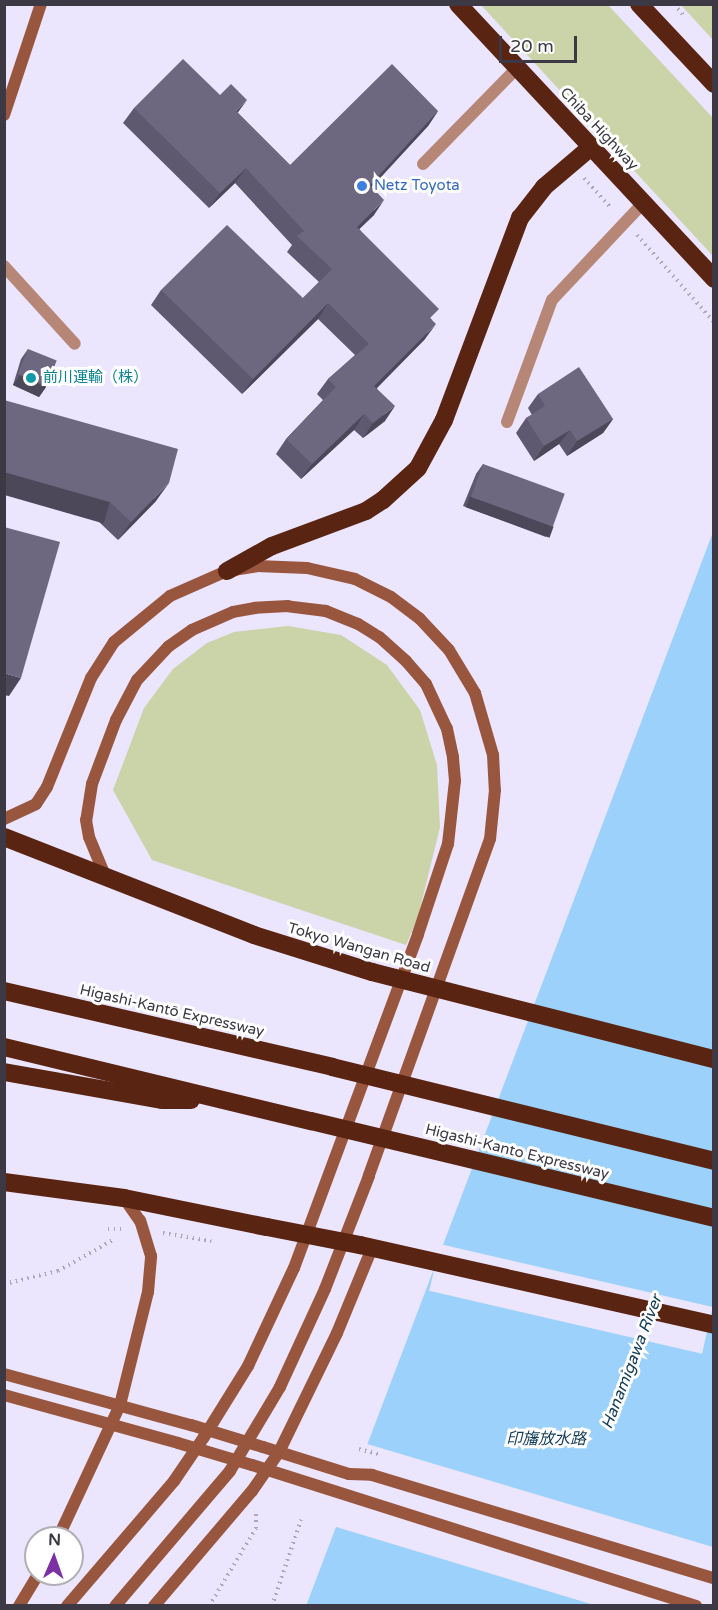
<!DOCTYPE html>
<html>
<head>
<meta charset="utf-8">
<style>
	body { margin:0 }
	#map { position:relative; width:718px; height:1610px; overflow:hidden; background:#ebe5fd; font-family:"Varela Round","Noto Sans JP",sans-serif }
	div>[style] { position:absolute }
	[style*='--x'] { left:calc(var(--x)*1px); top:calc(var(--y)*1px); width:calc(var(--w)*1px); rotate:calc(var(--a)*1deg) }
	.green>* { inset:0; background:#cbd3a8 }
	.water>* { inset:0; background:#9bd1fa }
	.pier>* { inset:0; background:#ebe5fd; transform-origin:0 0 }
	.path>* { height:4px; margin-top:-2px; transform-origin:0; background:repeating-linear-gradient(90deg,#aba6b9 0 1.5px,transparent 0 6px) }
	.lane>* { height:12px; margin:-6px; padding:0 6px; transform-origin:6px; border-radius:6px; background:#b68777 }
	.secondary>* { height:12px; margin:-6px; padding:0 6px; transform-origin:6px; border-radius:6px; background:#99563f }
	.highway>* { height:18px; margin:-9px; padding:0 9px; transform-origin:9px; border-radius:9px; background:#592411 }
	.secondary-bridge>* { height:12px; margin:-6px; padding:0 6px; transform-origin:6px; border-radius:6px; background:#99563f }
	.highway-bridge>* { height:18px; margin:-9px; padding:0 9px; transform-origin:9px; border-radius:9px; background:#592411 }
	.wall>* { inset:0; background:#5e596e }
	.shaded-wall>* { inset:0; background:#4c485a; transform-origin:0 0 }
	.building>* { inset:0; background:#6d6780; transform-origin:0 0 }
	.dots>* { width:16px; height:16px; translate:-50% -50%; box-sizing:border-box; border:3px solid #fff; border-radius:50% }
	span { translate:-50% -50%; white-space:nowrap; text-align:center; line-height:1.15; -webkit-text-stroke:6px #fff; paint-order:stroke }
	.street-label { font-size:15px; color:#3c3944 }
	.shop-label { font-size:15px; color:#366cbe }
	.left { translate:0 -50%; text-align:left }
	.culture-label { font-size:15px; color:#0d838f }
	.water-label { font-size:16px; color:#133d58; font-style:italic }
	.frame { position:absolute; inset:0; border:6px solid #3c3944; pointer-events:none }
	.north { position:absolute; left:24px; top:1526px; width:60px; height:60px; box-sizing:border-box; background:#fff; border:2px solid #b1b0b4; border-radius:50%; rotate:2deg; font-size:16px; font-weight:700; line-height:24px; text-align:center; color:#3c3944 }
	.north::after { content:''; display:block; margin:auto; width:21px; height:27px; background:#7b31a4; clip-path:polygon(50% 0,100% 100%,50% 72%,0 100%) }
	.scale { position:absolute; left:499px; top:36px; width:78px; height:27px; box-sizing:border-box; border:3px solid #3c3944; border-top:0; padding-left:8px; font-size:18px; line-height:21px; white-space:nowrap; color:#3c3944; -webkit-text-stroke:4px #fff; paint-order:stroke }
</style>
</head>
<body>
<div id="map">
	<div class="green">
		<i style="clip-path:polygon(481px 5px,608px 5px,713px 118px,713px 256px)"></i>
		<i style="clip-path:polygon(681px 5px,713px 5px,713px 40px)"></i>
		<i style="clip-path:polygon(288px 626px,341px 635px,387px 665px,420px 710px,437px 765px,440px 827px,418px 917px,406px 945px,152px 860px,113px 790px,144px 708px,173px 669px,207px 643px,234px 632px)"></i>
	</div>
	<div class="water">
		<i style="clip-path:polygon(713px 532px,713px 1605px,306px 1606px,553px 955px)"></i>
	</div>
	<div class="pier">
		<i style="left:440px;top:1244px;width:280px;height:48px;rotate:13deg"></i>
		<i style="clip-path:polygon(364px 1443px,713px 1547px,713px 1605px,594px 1605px,333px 1526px)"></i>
	</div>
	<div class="path">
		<i style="--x:674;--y:4;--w:17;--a:50"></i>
		<i style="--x:584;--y:178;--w:40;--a:48"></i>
		<i style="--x:637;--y:235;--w:116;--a:48.5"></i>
		<i style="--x:108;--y:1229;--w:15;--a:0"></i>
		<i style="--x:163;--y:1233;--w:49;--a:9.5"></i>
		<i style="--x:4;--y:1284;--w:56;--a:-13.5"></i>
		<i style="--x:58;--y:1271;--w:63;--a:-29.4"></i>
		<i style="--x:359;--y:1449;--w:20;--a:15"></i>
		<i style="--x:209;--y:1606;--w:91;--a:-58.9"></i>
		<i style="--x:256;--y:1528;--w:14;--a:-90"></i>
		<i style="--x:272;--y:1606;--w:91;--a:-71.4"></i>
	</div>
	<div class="lane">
		<i style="--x:423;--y:164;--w:134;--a:-45.6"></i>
		<i style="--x:4;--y:266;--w:105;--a:47.7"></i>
		<i style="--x:507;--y:422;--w:130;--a:-69.8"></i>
		<i style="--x:552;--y:300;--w:133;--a:-46.8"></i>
	</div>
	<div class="secondary">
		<i style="--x:4;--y:115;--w:117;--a:-71.6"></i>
		<i style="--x:4;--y:819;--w:35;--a:-25"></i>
		<i style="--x:36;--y:804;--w:20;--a:-57"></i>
		<i style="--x:47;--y:787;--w:118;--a:-68"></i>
		<i style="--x:91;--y:678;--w:43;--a:-57.4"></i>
		<i style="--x:114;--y:642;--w:72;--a:-39.4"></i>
		<i style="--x:170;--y:596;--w:62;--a:-23.7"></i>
		<i style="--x:227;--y:571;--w:30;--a:-9"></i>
		<i style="--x:257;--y:566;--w:50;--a:2.3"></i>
		<i style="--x:307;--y:568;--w:49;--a:12.9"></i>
		<i style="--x:355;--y:579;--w:40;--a:26.6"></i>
		<i style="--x:391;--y:597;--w:36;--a:37"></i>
		<i style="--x:420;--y:619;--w:42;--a:46.9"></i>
		<i style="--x:449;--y:650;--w:50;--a:58.8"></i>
		<i style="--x:475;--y:693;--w:65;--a:73.8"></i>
		<i style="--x:493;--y:755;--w:35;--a:87"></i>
		<i style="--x:495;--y:790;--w:49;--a:95.8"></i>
		<i style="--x:490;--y:839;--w:358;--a:109.8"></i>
		<i style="--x:369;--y:1176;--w:121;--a:111.3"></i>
		<i style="--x:325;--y:1289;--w:108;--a:114.7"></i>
		<i style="--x:280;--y:1387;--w:98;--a:120.8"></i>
		<i style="--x:230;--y:1471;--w:177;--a:130.4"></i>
		<i style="--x:4;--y:1374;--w:194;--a:15.3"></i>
		<i style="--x:4;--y:1395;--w:180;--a:15.4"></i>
		<i style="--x:263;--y:1447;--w:90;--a:17.4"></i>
		<i style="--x:349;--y:1474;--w:23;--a:2"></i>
		<i style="--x:372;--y:1475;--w:357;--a:16.8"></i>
		<i style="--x:252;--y:1465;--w:466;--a:17.6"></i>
		<i style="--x:58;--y:1538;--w:147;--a:-65"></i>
		<i style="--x:120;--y:1405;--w:116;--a:-76.1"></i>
		<i style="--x:148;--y:1292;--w:36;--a:-85"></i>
		<i style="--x:151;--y:1256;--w:37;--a:-107"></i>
		<i style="--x:140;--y:1221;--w:28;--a:-125"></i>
		<i style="--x:19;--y:1606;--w:37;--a:-59"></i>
		<i style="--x:67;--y:1606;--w:165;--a:-49.4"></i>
		<i style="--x:174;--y:1481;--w:53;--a:-55.7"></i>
		<i style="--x:204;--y:1437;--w:84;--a:-58.2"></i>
		<i style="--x:248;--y:1366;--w:108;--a:-64.9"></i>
		<i style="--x:294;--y:1268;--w:356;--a:-69.6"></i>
		<i style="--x:418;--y:934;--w:95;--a:-71.6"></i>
		<i style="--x:448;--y:844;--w:63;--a:-83.7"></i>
		<i style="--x:455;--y:781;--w:24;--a:-95"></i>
		<i style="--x:453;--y:757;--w:29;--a:-102"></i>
		<i style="--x:447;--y:729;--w:50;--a:-115"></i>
		<i style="--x:426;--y:684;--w:30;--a:-131"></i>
		<i style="--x:406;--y:661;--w:36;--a:-138"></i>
		<i style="--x:379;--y:637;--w:25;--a:-148"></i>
		<i style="--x:358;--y:624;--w:35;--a:-158"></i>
		<i style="--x:326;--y:611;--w:38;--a:-173"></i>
		<i style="--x:288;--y:606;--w:33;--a:177"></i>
		<i style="--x:255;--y:608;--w:22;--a:170"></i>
		<i style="--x:233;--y:612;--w:45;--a:156.3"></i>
		<i style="--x:192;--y:630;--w:29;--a:145"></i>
		<i style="--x:168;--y:647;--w:45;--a:133.2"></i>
		<i style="--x:137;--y:680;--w:45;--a:117.7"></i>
		<i style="--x:116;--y:720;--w:68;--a:110.6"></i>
		<i style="--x:92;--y:784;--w:36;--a:99"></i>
		<i style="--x:86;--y:820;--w:17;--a:80"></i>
		<i style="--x:89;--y:837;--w:44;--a:67.5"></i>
		<i style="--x:154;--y:1606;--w:151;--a:-49.6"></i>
		<i style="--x:252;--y:1491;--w:47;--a:-55.3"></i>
		<i style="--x:279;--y:1452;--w:132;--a:-64"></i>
		<i style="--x:337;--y:1333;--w:92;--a:-67.6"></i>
	</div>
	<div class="highway">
		<i style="--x:458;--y:4;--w:376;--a:47"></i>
		<i style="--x:639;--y:4;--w:110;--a:46.8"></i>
		<i style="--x:227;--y:571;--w:51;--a:-29.1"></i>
		<i style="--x:272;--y:546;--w:100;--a:-20.4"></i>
		<i style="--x:366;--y:511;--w:20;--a:-33"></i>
		<i style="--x:383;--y:500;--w:47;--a:-42.4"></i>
		<i style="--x:418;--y:468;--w:55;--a:-61.6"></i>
		<i style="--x:444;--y:420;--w:216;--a:-69.4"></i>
		<i style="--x:520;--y:218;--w:39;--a:-52"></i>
		<i style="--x:544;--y:187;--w:62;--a:-40.4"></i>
		<i style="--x:4;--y:837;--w:269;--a:21.4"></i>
		<i style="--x:254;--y:935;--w:124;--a:17.4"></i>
		<i style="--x:4;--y:991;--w:337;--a:13"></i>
		<i style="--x:4;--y:1047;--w:316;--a:13.6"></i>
		<i style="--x:4;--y:1072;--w:160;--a:10"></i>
		<i style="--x:162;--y:1100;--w:29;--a:0"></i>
		<i style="--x:4;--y:1182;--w:121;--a:7.6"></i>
		<i style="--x:124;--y:1198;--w:146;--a:11.5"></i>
		<i style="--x:360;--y:1245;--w:363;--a:12.7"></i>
	</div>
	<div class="secondary-bridge">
		<i style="--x:191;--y:1425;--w:75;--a:17"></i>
		<i style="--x:178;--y:1443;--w:77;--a:16.6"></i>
	</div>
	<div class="highway-bridge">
		<i style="--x:372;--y:972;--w:353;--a:14.3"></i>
		<i style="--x:332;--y:1067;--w:393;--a:13.8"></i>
		<i style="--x:311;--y:1121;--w:415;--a:13.5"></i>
		<i style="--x:267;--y:1227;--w:95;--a:11"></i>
	</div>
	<div class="wall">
		<i style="clip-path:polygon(134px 108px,238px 113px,290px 165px,438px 111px,428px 126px,372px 187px,374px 215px,359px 229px,432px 320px,425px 339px,377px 388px,385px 421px,363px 438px,354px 430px,301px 479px,276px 454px,286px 439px,323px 400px,317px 394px,328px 379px,355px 355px,318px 319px,242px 394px,151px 305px,161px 290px,303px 298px,319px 282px,287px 252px,292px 245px,235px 183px,209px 208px,123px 123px)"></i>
		<i style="clip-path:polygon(28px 349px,46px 387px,39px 397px,13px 385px,21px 359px)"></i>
		<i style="clip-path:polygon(538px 394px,613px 419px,603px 433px,567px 456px,559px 444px,534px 461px,516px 433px,526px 418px,532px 415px,528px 408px)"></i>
		<i style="clip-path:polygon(4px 400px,156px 501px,118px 540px,97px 520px,4px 494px)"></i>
		<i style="clip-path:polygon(483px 464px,553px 527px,546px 537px,463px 506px,476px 474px)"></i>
	</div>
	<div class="shaded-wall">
		<i style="clip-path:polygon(247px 100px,236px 115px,236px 111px)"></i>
		<i style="clip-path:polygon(438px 111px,428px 126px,359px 200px,370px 185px)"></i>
		<i style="clip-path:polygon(246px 168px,235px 183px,209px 208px,220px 193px)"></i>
		<i style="clip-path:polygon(384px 200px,374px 215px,346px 242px,357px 227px)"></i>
		<i style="clip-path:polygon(328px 303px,318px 319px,242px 394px,253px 379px)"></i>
		<i style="clip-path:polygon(436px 324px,425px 339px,364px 401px,374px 386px)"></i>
		<i style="clip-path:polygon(20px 375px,46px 387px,39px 397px,13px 385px)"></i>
		<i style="clip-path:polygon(395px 406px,385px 421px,363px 438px,373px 423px)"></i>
		<i style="clip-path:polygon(364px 414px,354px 430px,301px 479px,312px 464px)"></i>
		<i style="clip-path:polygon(613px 419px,603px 433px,567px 456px,577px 441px)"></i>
		<i style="clip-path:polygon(570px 430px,559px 444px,534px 461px,544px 446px)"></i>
		<i style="left:4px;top:472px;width:110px;height:22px;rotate:16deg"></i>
		<i style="clip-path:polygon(169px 483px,156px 501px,118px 540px,131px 522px)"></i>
		<i style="left:470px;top:496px;width:89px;height:12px;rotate:20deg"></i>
		<i style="clip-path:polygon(4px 673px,21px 678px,9px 696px,4px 695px)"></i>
	</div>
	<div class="building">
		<i style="clip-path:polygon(183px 59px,220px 95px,231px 84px,247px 100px,236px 111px,290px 165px,392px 64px,438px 111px,370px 185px,384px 200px,357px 227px,439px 309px,430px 318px,436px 324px,374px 386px,395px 406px,373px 423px,364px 414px,312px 464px,286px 439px,336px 387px,328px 379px,369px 344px,328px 303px,253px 379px,161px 290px,227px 225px,303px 298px,332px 269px,297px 236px,304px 231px,246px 168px,220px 193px,134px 108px)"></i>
		<i style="left:28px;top:349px;width:31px;height:27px;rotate:22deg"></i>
		<i style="clip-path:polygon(579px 367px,613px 419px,577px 441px,570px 430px,544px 446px,526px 418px,545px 406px,538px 394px)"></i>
		<i style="clip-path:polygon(4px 400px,178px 449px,169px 483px,131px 522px,110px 502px,4px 472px)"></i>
		<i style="left:483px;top:464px;width:87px;height:35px;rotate:20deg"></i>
		<i style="clip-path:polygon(4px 527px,60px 542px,21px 678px,4px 673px)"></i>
	</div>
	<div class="dots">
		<i style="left:362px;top:186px;background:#3f7fe0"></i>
		<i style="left:31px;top:378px;background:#0f9aa8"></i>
	</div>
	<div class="street-label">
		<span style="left:599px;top:129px;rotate:47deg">Chiba Highway</span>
		<span style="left:359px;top:948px;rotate:16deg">Tokyo Wangan Road</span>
		<span style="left:172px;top:1011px;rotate:13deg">Higashi-Kantō Expressway</span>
		<span style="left:517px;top:1152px;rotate:14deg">Higashi-Kanto Expressway</span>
	</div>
	<div class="shop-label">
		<span class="left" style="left:374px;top:186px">Netz Toyota</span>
	</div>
	<div class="culture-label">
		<span class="left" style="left:43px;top:378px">前川運輸（株）</span>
	</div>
	<div class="water-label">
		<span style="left:632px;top:1362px;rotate:-69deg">Hanamigawa River</span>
		<span style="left:546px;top:1439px">印旛放水路</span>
	</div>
	<div class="frame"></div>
	<div class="north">N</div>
	<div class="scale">20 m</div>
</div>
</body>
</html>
